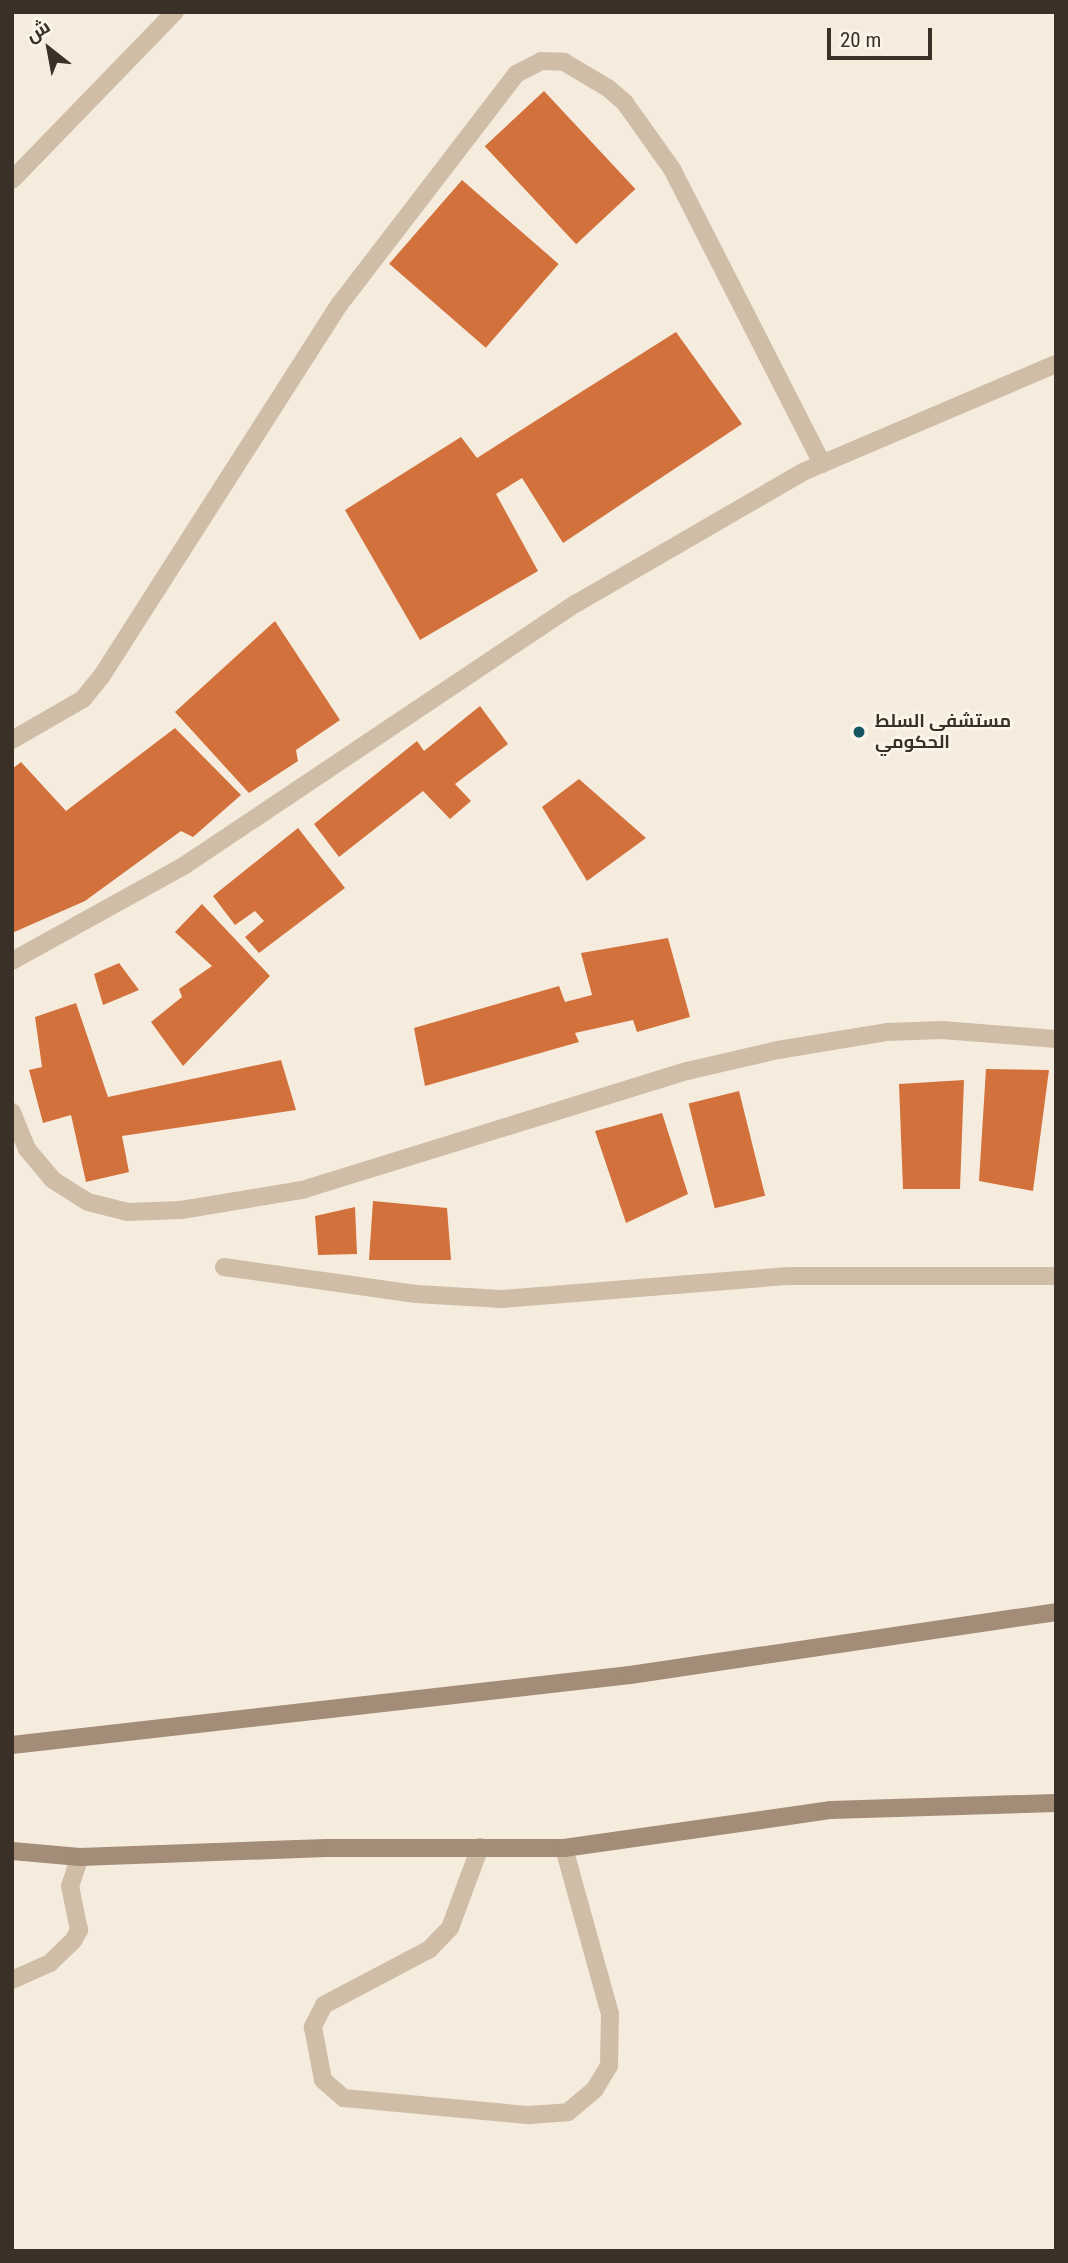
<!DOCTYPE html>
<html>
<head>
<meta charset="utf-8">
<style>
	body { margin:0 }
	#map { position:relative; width:1068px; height:2263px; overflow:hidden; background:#f5ecdd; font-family:"Roboto Condensed",Cairo,sans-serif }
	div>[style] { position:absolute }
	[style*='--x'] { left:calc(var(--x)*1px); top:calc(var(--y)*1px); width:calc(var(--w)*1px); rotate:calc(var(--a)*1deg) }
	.building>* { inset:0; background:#d3713d; transform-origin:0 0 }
	.service>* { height:18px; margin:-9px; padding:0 9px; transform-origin:9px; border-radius:9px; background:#cfbda7 }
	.minor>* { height:18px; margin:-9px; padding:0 9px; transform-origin:9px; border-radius:9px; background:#cfbda7 }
	.secondary>* { height:18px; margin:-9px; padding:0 9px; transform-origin:9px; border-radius:9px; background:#a38c78 }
	.dots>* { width:19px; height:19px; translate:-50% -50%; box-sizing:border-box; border:4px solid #fcf6ea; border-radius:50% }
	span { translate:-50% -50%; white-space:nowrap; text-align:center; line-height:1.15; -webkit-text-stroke:5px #fcf6ea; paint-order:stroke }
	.poi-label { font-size:18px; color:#3b3028; font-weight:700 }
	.left { translate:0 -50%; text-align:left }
	.frame { position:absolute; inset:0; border:14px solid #3b3028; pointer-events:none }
	.north { position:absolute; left:14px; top:14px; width:70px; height:70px; -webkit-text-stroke:5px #fcf6ea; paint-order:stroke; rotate:329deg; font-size:19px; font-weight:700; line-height:28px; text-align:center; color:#3b3028 }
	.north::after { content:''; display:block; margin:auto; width:24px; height:32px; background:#3b3028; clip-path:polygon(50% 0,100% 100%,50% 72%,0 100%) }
	.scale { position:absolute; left:827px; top:28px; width:105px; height:32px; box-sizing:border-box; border:4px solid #3b3028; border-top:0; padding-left:9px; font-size:21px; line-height:24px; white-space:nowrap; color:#3b3028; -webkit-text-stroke:5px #fcf6ea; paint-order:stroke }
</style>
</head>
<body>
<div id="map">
	<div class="building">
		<i style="left:544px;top:91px;width:134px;height:81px;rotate:47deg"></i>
		<i style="left:462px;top:180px;width:128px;height:111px;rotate:41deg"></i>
		<i style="clip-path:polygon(676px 332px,742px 424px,563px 543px,522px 478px,496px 494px,538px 571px,420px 640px,345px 510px,461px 437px,477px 458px)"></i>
		<i style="clip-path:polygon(275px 621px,340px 720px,296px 750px,298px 761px,249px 793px,175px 712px)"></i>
		<i style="clip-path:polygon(480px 706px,508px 744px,455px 784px,471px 801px,450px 819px,423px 791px,339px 857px,314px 824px,417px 741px,424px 751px)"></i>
		<i style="clip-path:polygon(175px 728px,241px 795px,193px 837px,181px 831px,85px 901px,12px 933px,12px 769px,21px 762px,66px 811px)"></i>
		<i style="clip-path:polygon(579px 779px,646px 838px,587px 881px,542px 807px)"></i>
		<i style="clip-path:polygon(298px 828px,345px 888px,259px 953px,245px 937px,264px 921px,255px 911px,235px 925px,213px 896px)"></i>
		<i style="clip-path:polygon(202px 904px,270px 976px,183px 1066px,151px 1022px,182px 997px,179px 989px,212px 966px,175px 932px)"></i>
		<i style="clip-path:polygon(668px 938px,690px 1017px,637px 1032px,633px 1020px,575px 1033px,579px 1042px,425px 1086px,414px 1028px,559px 986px,565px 1002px,592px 995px,581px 953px)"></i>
		<i style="clip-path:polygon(119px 963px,139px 990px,103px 1005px,94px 974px)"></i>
		<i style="clip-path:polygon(76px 1003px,108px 1097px,281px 1060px,296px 1110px,122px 1136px,129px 1172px,86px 1182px,71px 1115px,43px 1123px,29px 1070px,42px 1067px,35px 1017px)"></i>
		<i style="clip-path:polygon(986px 1069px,1049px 1070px,1033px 1191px,979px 1181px)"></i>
		<i style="clip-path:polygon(964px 1080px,960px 1189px,903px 1189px,899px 1084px)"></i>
		<i style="left:739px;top:1091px;width:108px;height:52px;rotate:76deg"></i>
		<i style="clip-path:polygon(662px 1113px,688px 1194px,626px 1223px,595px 1131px)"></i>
		<i style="clip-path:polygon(373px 1201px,447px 1208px,451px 1260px,369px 1260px)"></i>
		<i style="clip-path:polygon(355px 1207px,357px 1254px,318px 1255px,315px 1216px)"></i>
	</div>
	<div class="service">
		<i style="--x:480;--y:1847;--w:86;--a:110.3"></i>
		<i style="--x:450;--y:1928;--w:29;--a:134"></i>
		<i style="--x:430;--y:1949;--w:120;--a:152.2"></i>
		<i style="--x:324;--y:2005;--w:25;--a:117"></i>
		<i style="--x:313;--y:2027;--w:54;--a:79.3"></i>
		<i style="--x:323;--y:2080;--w:28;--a:41"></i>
		<i style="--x:344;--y:2098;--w:186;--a:5.3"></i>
		<i style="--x:529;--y:2115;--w:39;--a:-4"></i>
		<i style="--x:568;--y:2112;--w:35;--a:-40"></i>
		<i style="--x:595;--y:2089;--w:27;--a:-59"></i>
		<i style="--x:609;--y:2066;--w:52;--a:-88.9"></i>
		<i style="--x:610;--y:2014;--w:172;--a:-105.5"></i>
		<i style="--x:12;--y:1980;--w:42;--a:-24.1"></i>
		<i style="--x:50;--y:1963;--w:32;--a:-44"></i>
		<i style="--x:73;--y:1941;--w:13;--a:-61"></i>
		<i style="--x:79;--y:1930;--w:45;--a:-101.6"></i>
		<i style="--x:70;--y:1886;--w:31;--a:-71"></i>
	</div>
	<div class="minor">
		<i style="--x:12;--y:180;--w:234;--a:-45.9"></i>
		<i style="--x:12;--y:740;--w:82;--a:-30"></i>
		<i style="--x:83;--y:699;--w:28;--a:-51"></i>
		<i style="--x:101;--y:677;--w:442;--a:-57.4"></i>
		<i style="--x:339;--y:305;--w:291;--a:-52.5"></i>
		<i style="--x:516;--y:74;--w:28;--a:-27"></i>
		<i style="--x:541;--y:61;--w:23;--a:2"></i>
		<i style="--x:564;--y:62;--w:51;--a:30.6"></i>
		<i style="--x:608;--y:88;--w:23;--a:41"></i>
		<i style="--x:625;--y:103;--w:81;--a:54.5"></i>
		<i style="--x:672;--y:169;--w:331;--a:63"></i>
		<i style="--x:12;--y:961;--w:198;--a:-29"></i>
		<i style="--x:185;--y:865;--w:471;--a:-33.8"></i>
		<i style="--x:577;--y:603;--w:263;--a:-30.1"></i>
		<i style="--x:805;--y:471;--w:273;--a:-23.1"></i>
		<i style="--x:12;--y:1112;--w:40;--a:68"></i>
		<i style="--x:27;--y:1149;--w:40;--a:50"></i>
		<i style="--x:53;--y:1180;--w:41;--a:32.2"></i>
		<i style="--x:88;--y:1202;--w:41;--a:14"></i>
		<i style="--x:128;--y:1212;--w:53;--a:-2.2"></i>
		<i style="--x:181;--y:1210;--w:123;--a:-9.4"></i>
		<i style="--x:302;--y:1190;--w:403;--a:-17.2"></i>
		<i style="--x:687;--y:1071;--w:93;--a:-13"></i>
		<i style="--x:778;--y:1050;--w:110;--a:-9.4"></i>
		<i style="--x:887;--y:1032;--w:55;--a:-2.1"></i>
		<i style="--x:942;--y:1030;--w:114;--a:4.5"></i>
		<i style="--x:224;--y:1267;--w:194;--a:8"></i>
		<i style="--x:416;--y:1294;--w:86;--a:3.3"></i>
		<i style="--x:502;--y:1299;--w:288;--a:-4.6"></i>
		<i style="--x:789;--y:1276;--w:267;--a:0"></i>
	</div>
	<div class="secondary">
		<i style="--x:12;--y:1745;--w:622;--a:-6.46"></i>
		<i style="--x:630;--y:1675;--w:431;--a:-8.4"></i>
		<i style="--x:12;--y:1851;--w:68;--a:5"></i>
		<i style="--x:80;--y:1857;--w:246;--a:-2.1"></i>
		<i style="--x:326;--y:1848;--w:238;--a:0"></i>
		<i style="--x:564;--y:1848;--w:270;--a:-8.1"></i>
		<i style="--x:831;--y:1810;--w:225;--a:-1.8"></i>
	</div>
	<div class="dots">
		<i style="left:859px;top:732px;background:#185562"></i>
	</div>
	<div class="poi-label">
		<span class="left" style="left:875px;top:732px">مستشفى السلط<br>الحكومي</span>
	</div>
	<div class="frame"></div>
	<div class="north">ش</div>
	<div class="scale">20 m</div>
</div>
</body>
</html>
